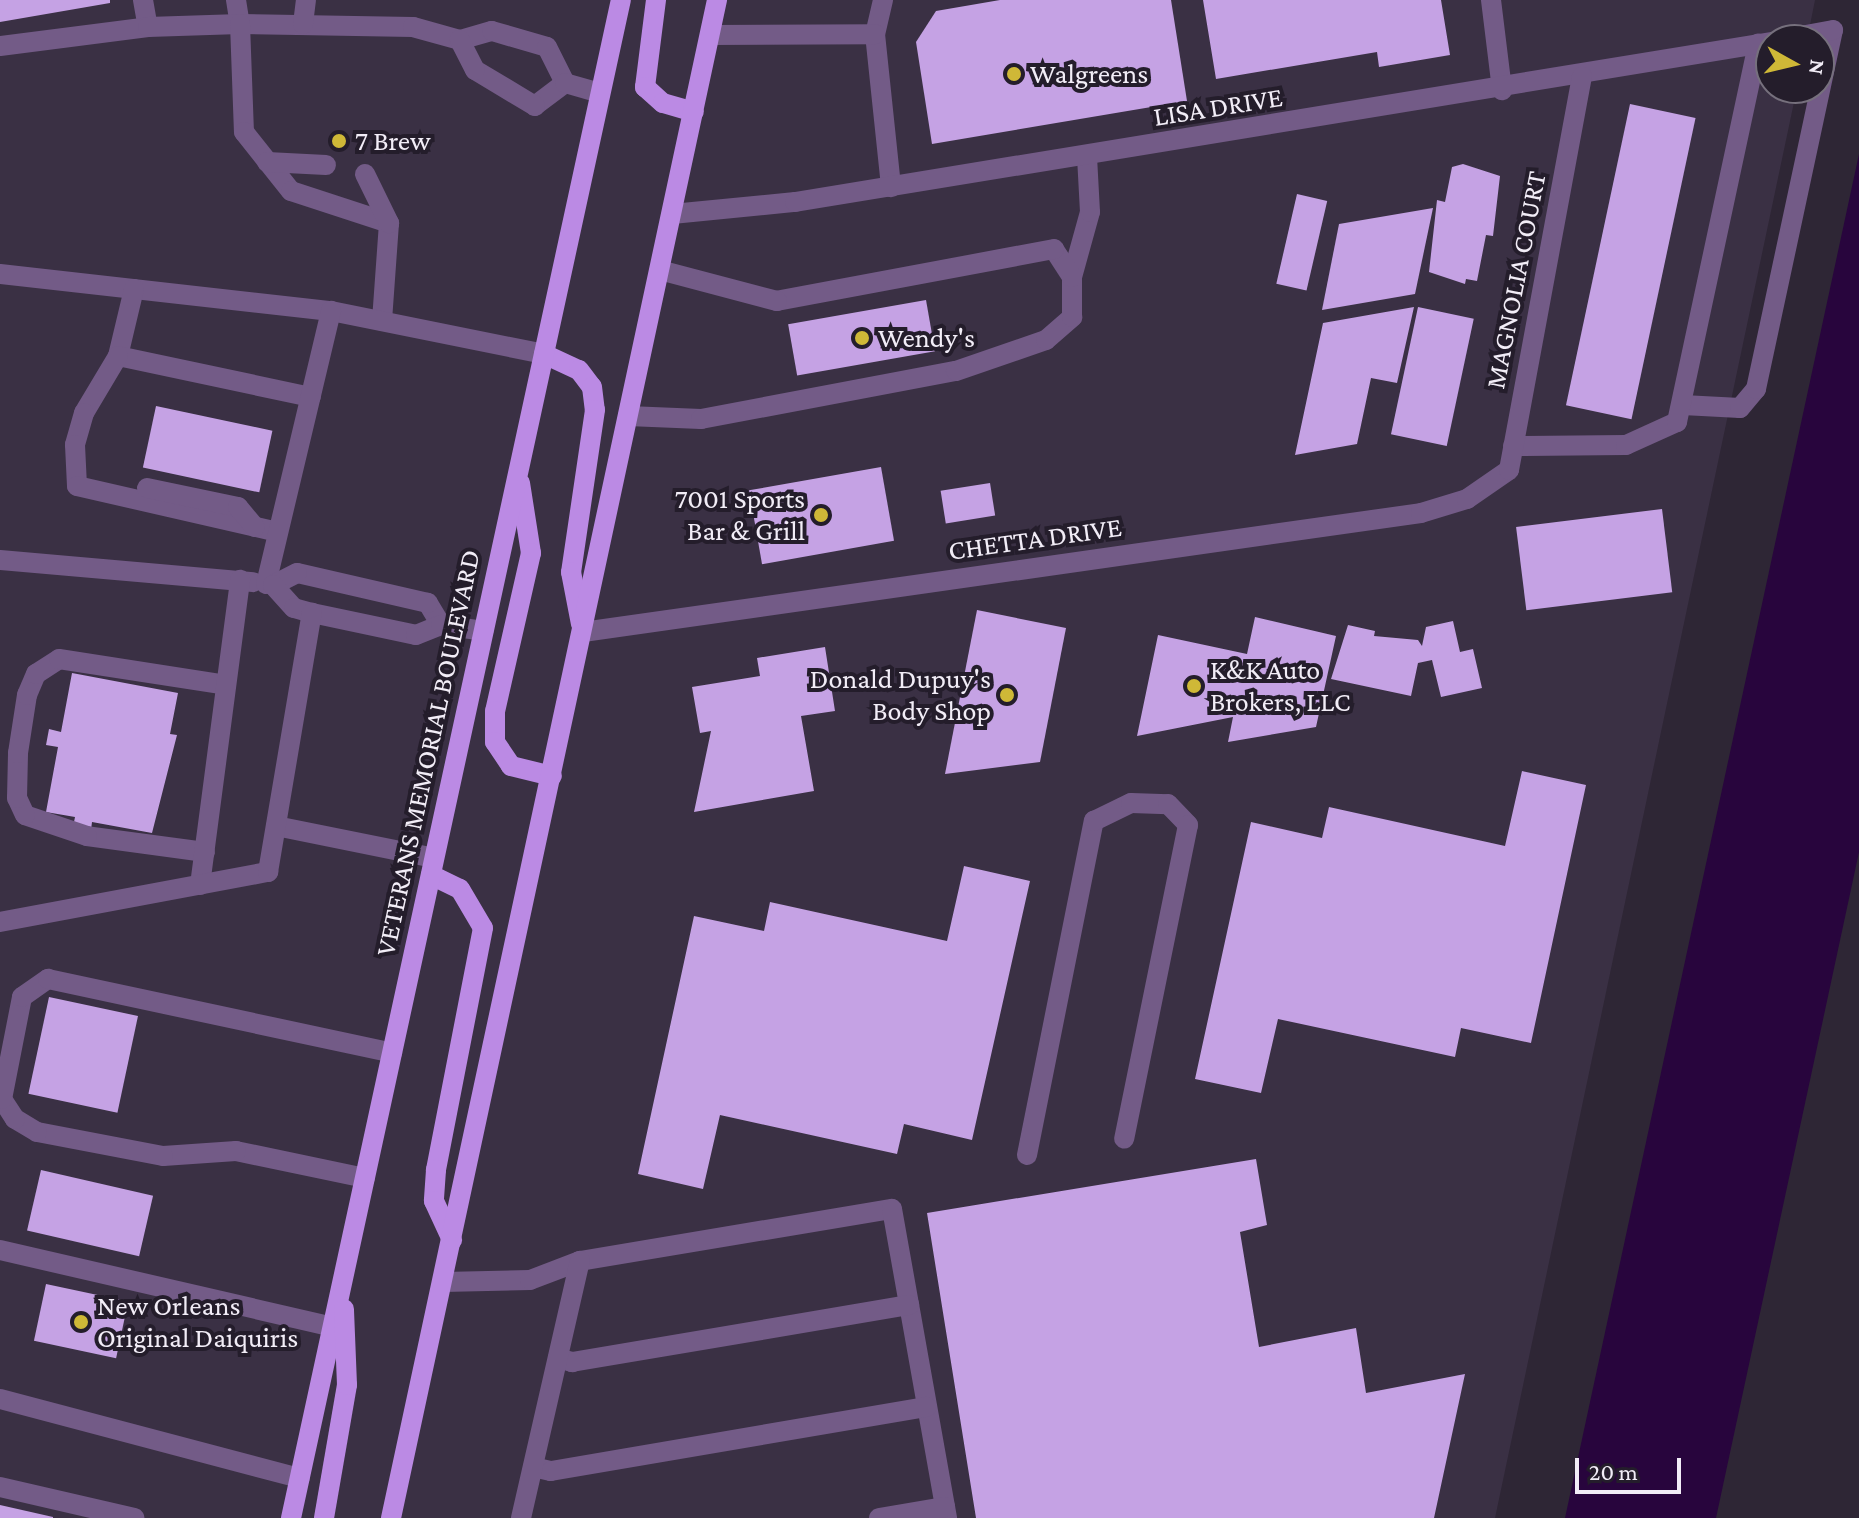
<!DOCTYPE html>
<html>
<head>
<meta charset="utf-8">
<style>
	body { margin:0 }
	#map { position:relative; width:1859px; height:1518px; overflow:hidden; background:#2e2635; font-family:"Crimson Pro",serif }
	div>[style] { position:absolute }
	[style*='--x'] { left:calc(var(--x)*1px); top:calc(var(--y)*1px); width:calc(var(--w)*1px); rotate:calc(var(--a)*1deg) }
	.built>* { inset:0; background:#3a3044 }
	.water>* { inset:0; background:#28053d }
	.building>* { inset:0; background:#c5a2e4; transform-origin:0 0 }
	.lane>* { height:20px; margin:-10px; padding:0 10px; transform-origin:10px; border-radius:10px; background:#735b87 }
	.street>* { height:20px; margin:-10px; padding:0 10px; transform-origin:10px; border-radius:10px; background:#735b87 }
	.primary>* { height:20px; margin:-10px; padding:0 10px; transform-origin:10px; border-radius:10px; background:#bb8ae4 }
	.dots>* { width:22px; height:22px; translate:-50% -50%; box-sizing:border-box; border:4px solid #241d2b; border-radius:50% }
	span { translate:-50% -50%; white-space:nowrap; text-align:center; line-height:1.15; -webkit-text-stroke:8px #241d2b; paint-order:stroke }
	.poi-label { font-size:28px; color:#f2edf7 }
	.left { translate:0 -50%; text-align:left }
	.right { translate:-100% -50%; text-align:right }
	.street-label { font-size:28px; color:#f2edf7 }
	.north { position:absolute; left:1755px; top:24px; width:80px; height:80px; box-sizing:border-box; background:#241d2b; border:2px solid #76707d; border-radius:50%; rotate:98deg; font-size:22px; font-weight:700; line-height:32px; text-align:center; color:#f2edf7 }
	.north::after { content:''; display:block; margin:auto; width:28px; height:36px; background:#cfb837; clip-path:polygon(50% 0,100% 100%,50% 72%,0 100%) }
	.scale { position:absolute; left:1575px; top:1458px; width:106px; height:36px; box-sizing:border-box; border:4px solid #f2edf7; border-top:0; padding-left:10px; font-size:24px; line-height:28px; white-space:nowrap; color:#f2edf7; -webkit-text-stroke:6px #241d2b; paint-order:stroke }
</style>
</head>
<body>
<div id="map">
	<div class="built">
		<i style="clip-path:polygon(0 0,1815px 0,1807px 40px,1771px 40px,1771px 88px,1797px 88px,1495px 1518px,0 1518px)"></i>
	</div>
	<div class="water">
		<i style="clip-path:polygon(1859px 154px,1859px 852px,1716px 1518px,1565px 1518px)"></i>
	</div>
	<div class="building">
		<i style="clip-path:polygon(0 0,110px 0,110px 3px,0 22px)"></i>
		<i style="clip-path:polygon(1000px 0,1171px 0,1187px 101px,932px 144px,916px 42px,936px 11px)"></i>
		<i style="clip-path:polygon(1203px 0,1441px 0,1450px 55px,1379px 67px,1377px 52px,1216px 79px)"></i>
		<i style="left:1630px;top:104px;width:67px;height:308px;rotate:12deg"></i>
		<i style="clip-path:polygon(1463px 164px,1500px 176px,1493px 236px,1486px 235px,1477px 281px,1466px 279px,1465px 284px,1429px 272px,1437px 200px,1445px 202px,1452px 167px)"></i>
		<i style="left:1297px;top:194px;width:31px;height:92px;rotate:13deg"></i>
		<i style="clip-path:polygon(1433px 208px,1415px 294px,1322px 310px,1339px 224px)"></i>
		<i style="left:926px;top:300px;width:52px;height:140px;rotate:80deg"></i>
		<i style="clip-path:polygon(1414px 307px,1397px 383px,1371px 378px,1357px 444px,1295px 455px,1323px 323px)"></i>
		<i style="left:1418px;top:307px;width:57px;height:130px;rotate:12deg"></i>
		<i style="left:156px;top:406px;width:119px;height:63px;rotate:12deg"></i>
		<i style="left:881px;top:467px;width:75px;height:134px;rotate:80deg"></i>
		<i style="left:990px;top:483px;width:33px;height:50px;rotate:81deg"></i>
		<i style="left:1662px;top:509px;width:84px;height:147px;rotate:83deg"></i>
		<i style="clip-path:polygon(977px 610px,1066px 628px,1040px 762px,945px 774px)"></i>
		<i style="clip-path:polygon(1255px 617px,1336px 636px,1316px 727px,1228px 742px,1233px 717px,1137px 736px,1158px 635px,1247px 654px)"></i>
		<i style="clip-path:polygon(1453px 621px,1460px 652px,1473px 649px,1482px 688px,1441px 697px,1432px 660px,1418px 663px,1411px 696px,1331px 679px,1348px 625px,1375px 631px,1374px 636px,1418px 640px,1422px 646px,1426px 627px)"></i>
		<i style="clip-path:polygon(825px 647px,835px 711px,801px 716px,814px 791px,694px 812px,711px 731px,700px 733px,692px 687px,760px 676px,757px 658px)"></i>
		<i style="clip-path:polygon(72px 673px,178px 693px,170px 734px,177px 735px,152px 833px,92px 822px,91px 830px,73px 827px,75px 817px,46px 812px,58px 747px,46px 745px,49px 729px,61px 732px)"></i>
		<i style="clip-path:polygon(1522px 771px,1586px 785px,1531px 1043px,1461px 1028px,1455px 1057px,1278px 1019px,1261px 1093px,1195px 1079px,1251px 822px,1322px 838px,1329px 807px,1505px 846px)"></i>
		<i style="clip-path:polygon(964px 866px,1030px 881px,972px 1140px,904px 1124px,897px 1154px,720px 1115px,703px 1189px,638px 1174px,694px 916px,764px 931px,770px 902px,947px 941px)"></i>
		<i style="left:49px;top:997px;width:91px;height:99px;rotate:12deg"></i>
		<i style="clip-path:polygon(1256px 1159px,1267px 1225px,1240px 1232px,1259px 1347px,1356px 1328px,1366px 1393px,1465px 1374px,1434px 1518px,976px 1518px,927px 1213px)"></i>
		<i style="left:41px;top:1170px;width:115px;height:62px;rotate:13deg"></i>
		<i style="left:46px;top:1284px;width:84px;height:58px;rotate:12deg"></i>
		<i style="clip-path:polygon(0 1505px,53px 1517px,53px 1518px,0 1518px)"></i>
	</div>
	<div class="lane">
		<i style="--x:143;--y:0;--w:27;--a:80"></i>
		<i style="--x:236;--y:0;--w:24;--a:81"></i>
		<i style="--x:240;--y:24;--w:173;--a:1"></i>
		<i style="--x:413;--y:27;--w:49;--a:15.5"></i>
		<i style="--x:460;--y:40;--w:33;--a:-16"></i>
		<i style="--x:492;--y:31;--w:57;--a:16.2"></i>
		<i style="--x:547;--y:47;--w:40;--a:63.4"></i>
		<i style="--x:565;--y:83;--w:38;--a:143"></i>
		<i style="--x:535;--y:106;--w:70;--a:-149"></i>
		<i style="--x:475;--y:70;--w:34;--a:-117"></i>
		<i style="--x:883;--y:0;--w:35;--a:103"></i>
		<i style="--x:875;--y:34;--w:154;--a:84"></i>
		<i style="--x:1491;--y:0;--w:91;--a:83"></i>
		<i style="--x:303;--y:24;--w:24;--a:-83"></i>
		<i style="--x:710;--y:35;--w:165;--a:-0.3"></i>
		<i style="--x:0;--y:46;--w:149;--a:-7.3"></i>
		<i style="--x:148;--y:27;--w:92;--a:-1.9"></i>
		<i style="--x:240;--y:24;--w:108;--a:87.9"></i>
		<i style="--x:244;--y:132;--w:75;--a:51.5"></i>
		<i style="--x:291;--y:191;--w:103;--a:18.1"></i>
		<i style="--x:389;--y:223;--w:98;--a:94.1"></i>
		<i style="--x:565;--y:83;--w:36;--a:16"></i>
		<i style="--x:267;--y:162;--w:59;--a:2.9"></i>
		<i style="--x:365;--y:174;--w:55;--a:63.9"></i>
		<i style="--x:0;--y:274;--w:333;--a:6.4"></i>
		<i style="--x:331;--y:311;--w:217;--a:11.4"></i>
		<i style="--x:1072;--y:277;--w:67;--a:-74.5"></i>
		<i style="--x:1090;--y:212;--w:56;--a:-93.1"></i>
		<i style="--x:134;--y:289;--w:69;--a:103.4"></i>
		<i style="--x:118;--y:356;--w:197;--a:12"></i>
		<i style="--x:118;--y:356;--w:66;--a:120.8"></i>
		<i style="--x:84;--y:413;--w:33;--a:106"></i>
		<i style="--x:75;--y:445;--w:41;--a:87.2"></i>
		<i style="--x:77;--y:486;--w:206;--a:12.9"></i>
		<i style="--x:1683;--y:405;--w:57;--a:3"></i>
		<i style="--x:1740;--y:408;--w:25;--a:-50"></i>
		<i style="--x:1756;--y:389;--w:367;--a:-77.9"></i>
		<i style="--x:628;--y:416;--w:73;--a:2.4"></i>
		<i style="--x:701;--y:419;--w:259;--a:-10.7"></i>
		<i style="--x:956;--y:371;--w:95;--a:-19"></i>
		<i style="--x:1046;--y:340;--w:35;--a:-41"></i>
		<i style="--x:1072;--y:317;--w:40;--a:-90"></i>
		<i style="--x:1072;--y:277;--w:33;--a:-123"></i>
		<i style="--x:1054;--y:249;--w:282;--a:169.4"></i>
		<i style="--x:777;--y:301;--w:121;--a:-165.2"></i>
		<i style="--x:1513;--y:446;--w:113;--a:-0.5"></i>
		<i style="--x:1626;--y:445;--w:56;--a:-24.3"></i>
		<i style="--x:1677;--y:422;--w:387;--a:-77.9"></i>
		<i style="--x:147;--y:488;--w:93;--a:11.8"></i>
		<i style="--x:238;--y:507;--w:26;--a:50"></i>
		<i style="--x:0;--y:560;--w:254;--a:5"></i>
		<i style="--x:266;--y:584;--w:281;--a:-76.6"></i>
		<i style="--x:441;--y:625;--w:26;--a:-121"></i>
		<i style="--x:428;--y:603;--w:134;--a:-167.1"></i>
		<i style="--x:297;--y:573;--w:27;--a:153"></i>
		<i style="--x:273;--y:585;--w:31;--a:48"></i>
		<i style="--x:294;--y:608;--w:19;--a:16"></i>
		<i style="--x:312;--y:613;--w:106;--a:11.9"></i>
		<i style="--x:416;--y:635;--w:27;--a:-22"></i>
		<i style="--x:441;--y:625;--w:43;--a:7.9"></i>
		<i style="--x:276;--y:826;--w:161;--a:11.4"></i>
		<i style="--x:205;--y:852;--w:119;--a:-172.3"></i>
		<i style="--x:87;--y:836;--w:65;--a:-161.3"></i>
		<i style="--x:25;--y:815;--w:19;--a:-115"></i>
		<i style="--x:17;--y:798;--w:45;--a:-88.7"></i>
		<i style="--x:18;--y:753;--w:59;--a:-81.2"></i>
		<i style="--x:27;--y:695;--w:23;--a:-67"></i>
		<i style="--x:36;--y:674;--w:27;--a:-33"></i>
		<i style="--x:59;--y:659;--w:169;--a:8.8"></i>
		<i style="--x:200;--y:885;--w:308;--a:-82.5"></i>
		<i style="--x:0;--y:922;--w:273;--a:-10.6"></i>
		<i style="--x:268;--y:872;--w:263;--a:-80.4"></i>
		<i style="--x:1027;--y:1155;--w:341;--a:-78.7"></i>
		<i style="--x:1094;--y:821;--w:41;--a:-25.9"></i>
		<i style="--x:1131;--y:803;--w:37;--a:2"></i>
		<i style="--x:1168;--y:804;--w:29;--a:46"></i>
		<i style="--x:1188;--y:825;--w:320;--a:101.5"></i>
		<i style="--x:365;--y:1178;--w:132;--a:-168.2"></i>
		<i style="--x:236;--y:1151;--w:73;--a:176.1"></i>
		<i style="--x:163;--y:1156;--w:128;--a:-169.2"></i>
		<i style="--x:37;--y:1132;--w:26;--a:-149"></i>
		<i style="--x:15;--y:1119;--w:24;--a:-123"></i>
		<i style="--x:2;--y:1099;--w:104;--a:-78.9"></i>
		<i style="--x:22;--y:997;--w:32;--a:-35"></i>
		<i style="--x:48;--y:979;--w:352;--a:12.1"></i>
		<i style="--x:0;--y:1250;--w:342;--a:13"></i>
		<i style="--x:443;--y:1282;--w:87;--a:-1.3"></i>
		<i style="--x:530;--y:1280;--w:53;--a:-20.8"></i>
		<i style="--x:580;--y:1261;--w:316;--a:-9.5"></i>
		<i style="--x:892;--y:1209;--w:314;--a:79.9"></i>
		<i style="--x:558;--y:1358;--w:15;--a:16"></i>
		<i style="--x:572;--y:1362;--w:342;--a:-9.6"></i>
		<i style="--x:0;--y:1399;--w:310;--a:14.8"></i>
		<i style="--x:533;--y:1467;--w:18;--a:13"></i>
		<i style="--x:551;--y:1471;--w:381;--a:-9.7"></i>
		<i style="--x:0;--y:1487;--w:138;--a:13"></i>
		<i style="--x:521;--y:1518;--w:264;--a:-77.1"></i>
		<i style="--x:879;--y:1518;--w:67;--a:-9.5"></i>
	</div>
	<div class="street">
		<i style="--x:1779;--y:40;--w:55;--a:-10.5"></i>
		<i style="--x:672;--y:214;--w:124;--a:-5.6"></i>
		<i style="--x:795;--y:202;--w:989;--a:-9.31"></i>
		<i style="--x:583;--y:632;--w:846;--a:-8.08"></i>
		<i style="--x:1421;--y:513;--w:48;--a:-16.9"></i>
		<i style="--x:1467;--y:499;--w:51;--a:-34.6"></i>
		<i style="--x:1509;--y:470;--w:400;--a:-79.5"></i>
	</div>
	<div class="primary">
		<i style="--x:656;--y:0;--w:88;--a:97.2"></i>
		<i style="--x:645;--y:87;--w:24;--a:42"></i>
		<i style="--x:663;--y:103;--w:32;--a:16"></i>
		<i style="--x:544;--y:354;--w:38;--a:25"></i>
		<i style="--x:579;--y:370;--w:21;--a:53"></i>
		<i style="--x:592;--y:387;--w:23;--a:83"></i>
		<i style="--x:595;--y:410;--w:164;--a:98.4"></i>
		<i style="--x:571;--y:572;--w:53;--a:79.1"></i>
		<i style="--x:520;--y:483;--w:71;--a:81.1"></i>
		<i style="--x:531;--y:553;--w:162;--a:102.8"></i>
		<i style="--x:495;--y:711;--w:31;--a:90"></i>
		<i style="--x:495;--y:742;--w:29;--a:56"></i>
		<i style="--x:511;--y:766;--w:42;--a:13.7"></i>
		<i style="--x:431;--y:875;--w:32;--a:26"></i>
		<i style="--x:460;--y:889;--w:45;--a:59.5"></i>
		<i style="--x:483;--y:928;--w:247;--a:101"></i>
		<i style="--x:436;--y:1170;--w:31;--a:94"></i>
		<i style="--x:434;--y:1201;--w:43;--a:65.2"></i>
		<i style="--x:291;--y:1518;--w:1553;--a:-77.74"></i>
		<i style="--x:324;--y:1518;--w:135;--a:-80.2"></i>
		<i style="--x:347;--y:1385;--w:76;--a:-92.3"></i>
		<i style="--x:391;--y:1518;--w:1553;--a:-77.88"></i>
	</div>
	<div class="dots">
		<i style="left:1014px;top:74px;background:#cfb837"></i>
		<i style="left:339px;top:141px;background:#cfb837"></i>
		<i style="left:862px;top:338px;background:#cfb837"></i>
		<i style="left:821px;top:515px;background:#cfb837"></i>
		<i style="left:1194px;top:686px;background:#cfb837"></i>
		<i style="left:1007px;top:695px;background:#cfb837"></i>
		<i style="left:81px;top:1322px;background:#cfb837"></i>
	</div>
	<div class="poi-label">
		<span class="left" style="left:1030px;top:74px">Walgreens</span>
		<span class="left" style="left:355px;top:141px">7 Brew</span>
		<span class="left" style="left:878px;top:338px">Wendy's</span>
		<span class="right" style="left:805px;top:515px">7001 Sports<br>Bar &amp; Grill</span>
		<span class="left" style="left:1210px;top:686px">K&amp;K Auto<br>Brokers, LLC</span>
		<span class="right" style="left:991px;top:695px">Donald Dupuy's<br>Body Shop</span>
		<span class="left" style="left:97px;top:1322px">New Orleans<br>Original Daiquiris</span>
	</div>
	<div class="street-label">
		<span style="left:1218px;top:107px;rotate:-9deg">LISA DRIVE</span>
		<span style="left:1516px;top:280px;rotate:-79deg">MAGNOLIA COURT</span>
		<span style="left:1035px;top:539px;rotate:-8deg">CHETTA DRIVE</span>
		<span style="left:428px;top:753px;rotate:-78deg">VETERANS MEMORIAL BOULEVARD</span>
	</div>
	<div class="north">N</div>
	<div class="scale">20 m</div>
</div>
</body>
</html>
